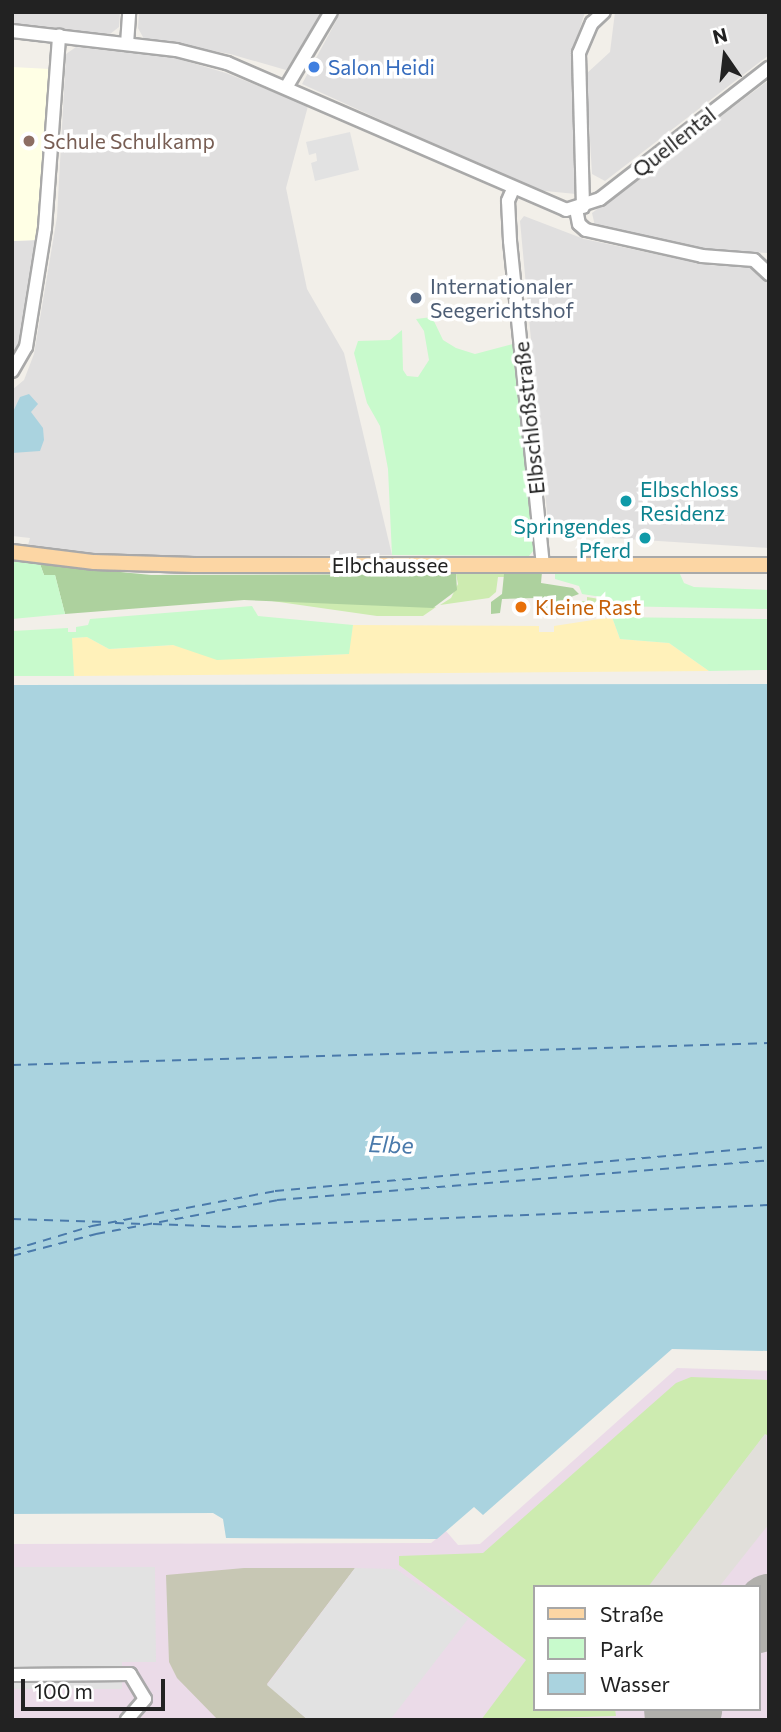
<!DOCTYPE html>
<html>
<head>
<meta charset="utf-8">
<style>
	body { margin:0 }
	#map { position:relative; width:781px; height:1732px; overflow:hidden; background:#f2efe9; font-family:Commissioner,sans-serif }
	div>[style] { position:absolute }
	[style*='--x'] { left:calc(var(--x)*1px); top:calc(var(--y)*1px); width:calc(var(--w)*1px); rotate:calc(var(--a)*1deg) }
	.residential>* { inset:0; background:#e0dfdf }
	.industrial>* { inset:0; background:#ebdbe8 }
	.education>* { inset:0; background:#ffffe5 }
	.airport>* { inset:0; background:#e1dfda }
	.construction>* { inset:0; background:#c7c7b4 }
	.grass>* { inset:0; background:#cdebb0 }
	.forest>* { inset:0; background:#add19e }
	.sand>* { inset:0; background:#fff1ba }
	.park>* { inset:0; background:#c8facc }
	.parking>* { inset:0; background:#e2e2e2 }
	.water>* { inset:0; background:#aad3df }
	.ferry>* { height:2px; margin-top:-1px; transform-origin:0; background:repeating-linear-gradient(90deg,#4a7aab 0 9px,transparent 0 16px) }
	.taxiway>* { height:26px; margin:-13px; padding:0 13px; transform-origin:13px; border-radius:13px; background:#b1b0ac }
	.runway>* { height:65px; margin:-32.5px; padding:0 32.5px; transform-origin:32.5px; border-radius:32.5px; background:#b1b0ac }
	.roads { filter:drop-shadow(2px 0 #a9a9a9) drop-shadow(-2px 0 #a9a9a9) drop-shadow(0 2px #a9a9a9) drop-shadow(0 -2px #a9a9a9) }
	.minor>* { height:12px; margin:-6px; padding:0 6px; transform-origin:6px; border-radius:6px; background:#fff }
	.major>* { height:14px; margin:-7px; padding:0 7px; transform-origin:7px; border-radius:7px; background:#fcd6a4 }
	.dots>* { width:19px; height:19px; translate:-50% -50%; box-sizing:border-box; border:4px solid #fff; border-radius:50% }
	span { translate:-50% -50%; white-space:nowrap; text-align:center; line-height:1.15; -webkit-text-stroke:7px #fff; paint-order:stroke }
	.shop-label { font-size:21px; color:#366cbe }
	.left { translate:0 -50%; text-align:left }
	.education-label { font-size:21px; color:#785e54 }
	.street-label { font-size:21px; color:#222 }
	.service-label { font-size:21px; color:#4e5e75 }
	.culture-label { font-size:21px; color:#0d838f }
	.right { translate:-100% -50%; text-align:right }
	.food-label { font-size:21px; color:#c56008 }
	.water-label { font-size:23px; color:#4a7aab; font-style:italic }
	.frame { position:absolute; inset:0; border:14px solid #222; pointer-events:none }
	.legend { position:absolute; left:533px; top:1585px; width:228px; height:126px; box-sizing:border-box; background:#fff; border:2px solid #a7a7a7; margin:0; padding:9px 12px; list-style:none; font-size:21px; color:#222 }
	.legend li { display:flex; align-items:center; gap:14px; height:35px }
	.legend b { width:35px; border:2px solid #a7a7a7 }
	.north { position:absolute; left:690px; top:21px; width:70px; height:70px; -webkit-text-stroke:5px #fff; paint-order:stroke; rotate:346deg; font-size:19px; font-weight:700; line-height:28px; text-align:center; color:#222 }
	.north::after { content:''; display:block; margin:auto; width:24px; height:32px; background:#222; clip-path:polygon(50% 0,100% 100%,50% 72%,0 100%) }
	.scale { position:absolute; left:21px; top:1679px; width:144px; height:32px; box-sizing:border-box; border:4px solid #222; border-top:0; padding-left:9px; font-size:21px; line-height:24px; white-space:nowrap; color:#222; -webkit-text-stroke:5px #fff; paint-order:stroke }
</style>
</head>
<body>
<div id="map">
	<div class="residential">
		<i style="clip-path:polygon(12px 12px,120px 12px,119px 27px,110px 34px,12px 24px)"></i>
		<i style="clip-path:polygon(139px 12px,323px 12px,286px 70px,230px 54px,144px 39px,138px 28px)"></i>
		<i style="clip-path:polygon(341px 12px,585px 12px,576px 41px,576px 194px,535px 190px,302px 84px)"></i>
		<i style="clip-path:polygon(615px 12px,769px 12px,769px 55px,605px 181px,592px 174px,586px 74px,610px 52px)"></i>
		<i style="clip-path:polygon(76px 47px,172px 57px,226px 73px,308px 106px,286px 188px,307px 289px,344px 353px,392px 555px,150px 557px,70px 552px,28px 545px,30px 538px,12px 536px,12px 390px,24px 380px,34px 354px,57px 217px,66px 54px)"></i>
		<i style="clip-path:polygon(769px 80px,769px 253px,704px 250px,595px 226px,592px 213px)"></i>
		<i style="clip-path:polygon(524px 216px,584px 239px,708px 265px,752px 267px,761px 273px,769px 287px,769px 548px,549px 534px,520px 221px)"></i>
		<i style="clip-path:polygon(39px 240px,25px 330px,12px 360px,12px 241px)"></i>
	</div>
	<div class="industrial">
		<i style="clip-path:polygon(evenodd,677px 1368px,769px 1371px,769px 1720px,12px 1720px,12px 1544px,431px 1543px,446px 1531px,458px 1545px,480px 1544px,677px 1368px,534px 1587px,758px 1587px,758px 1709px,534px 1709px,534px 1587px)"></i>
	</div>
	<div class="education">
		<i style="clip-path:polygon(12px 67px,50px 69px,36px 240px,12px 241px)"></i>
	</div>
	<div class="airport">
		<i style="clip-path:polygon(766px 1433px,769px 1524px,719px 1587px,648px 1587px)"></i>
	</div>
	<div class="construction">
		<i style="clip-path:polygon(244px 1568px,355px 1568px,267px 1684px,308px 1720px,218px 1720px,177px 1678px,169px 1662px,166px 1575px)"></i>
	</div>
	<div class="grass">
		<i style="clip-path:polygon(456px 574px,504px 574px,504px 577px,498px 577px,496px 592px,489px 598px,440px 605px,451px 598px,458px 584px)"></i>
		<i style="clip-path:polygon(587px 597px,606px 600px,610px 606px,548px 615px,550px 607px,561px 601px,587px 601px)"></i>
		<i style="clip-path:polygon(258px 599px,290px 599px,436px 607px,423px 616px,377px 616px)"></i>
		<i style="clip-path:polygon(691px 1377px,769px 1380px,769px 1436px,765px 1434px,648px 1587px,534px 1587px,534px 1709px,615px 1709px,616px 1716px,481px 1720px,526px 1660px,399px 1565px,399px 1556px,483px 1553px,676px 1383px)"></i>
	</div>
	<div class="forest">
		<i style="clip-path:polygon(40px 564px,151px 575px,456px 574px,457px 590px,433px 608px,244px 600px,65px 614px,55px 575px,44px 575px)"></i>
		<i style="clip-path:polygon(542px 572px,541px 583px,573px 588px,579px 594px,549px 605px,545px 615px,536px 615px,536px 598px,502px 599px,500px 613px,491px 614px,491px 602px,502px 594px,504px 574px)"></i>
	</div>
	<div class="sand">
		<i style="clip-path:polygon(612px 617px,620px 639px,669px 643px,709px 671px,74px 676px,71px 638px,87px 637px,109px 649px,173px 645px,228px 659px,263px 658px,348px 654px,353px 625px,539px 626px,539px 632px,554px 632px,554px 626px)"></i>
	</div>
	<div class="park">
		<i style="clip-path:polygon(432px 317px,443px 340px,456px 348px,475px 354px,513px 344px,537px 546px,529px 556px,392px 555px,388px 469px,380px 426px,367px 403px,354px 353px,358px 341px,390px 340px,402px 330px,403px 370px,407px 376px,418px 377px,429px 360px,424px 331px,416px 319px)"></i>
		<i style="clip-path:polygon(12px 561px,40px 564px,44px 575px,55px 575px,65px 614px,12px 619px)"></i>
		<i style="clip-path:polygon(555px 573px,680px 574px,684px 583px,694px 587px,769px 590px,769px 609px,613px 606px,608px 598px,582px 594px,579px 586px,555px 579px)"></i>
		<i style="clip-path:polygon(252px 606px,258px 616px,353px 625px,349px 654px,217px 660px,173px 645px,109px 649px,87px 637px,72px 638px,74px 676px,12px 676px,12px 631px,68px 628px,68px 632px,76px 632px,76px 627px,88px 625px,90px 619px)"></i>
		<i style="clip-path:polygon(612px 617px,769px 619px,769px 670px,709px 671px,669px 643px,620px 639px)"></i>
	</div>
	<div class="parking">
		<i style="clip-path:polygon(350px 132px,359px 170px,315px 181px,311px 163px,317px 161px,316px 153px,309px 155px,306px 142px)"></i>
		<i style="clip-path:polygon(12px 1567px,155px 1567px,156px 1662px,122px 1662px,122px 1689px,12px 1689px)"></i>
		<i style="clip-path:polygon(355px 1568px,396px 1569px,468px 1619px,390px 1720px,308px 1720px,267px 1685px)"></i>
	</div>
	<div class="water">
		<i style="clip-path:polygon(29px 394px,38px 404px,31px 412px,43px 428px,44px 440px,40px 451px,12px 453px,12px 414px,20px 397px)"></i>
		<i style="clip-path:polygon(769px 684px,769px 1351px,672px 1349px,483px 1515px,474px 1507px,437px 1539px,226px 1538px,223px 1519px,213px 1513px,12px 1514px,12px 685px)"></i>
	</div>
	<div class="ferry">
		<i style="--x:12;--y:1065;--w:757;--a:-1.66"></i>
		<i style="--x:12;--y:1219;--w:94;--a:1.8"></i>
		<i style="--x:115;--y:1223;--w:29;--a:2"></i>
		<i style="--x:153;--y:1224;--w:79;--a:2.2"></i>
		<i style="--x:232;--y:1227;--w:537;--a:-2.35"></i>
		<i style="--x:12;--y:1250;--w:84;--a:-16.7"></i>
		<i style="--x:92;--y:1226;--w:186;--a:-10.8"></i>
		<i style="--x:275;--y:1191;--w:496;--a:-5.1"></i>
		<i style="--x:12;--y:1256;--w:87;--a:-14.7"></i>
		<i style="--x:96;--y:1234;--w:184;--a:-10.6"></i>
		<i style="--x:277;--y:1200;--w:494;--a:-4.6"></i>
	</div>
	<div class="taxiway">
		<i style="--x:657;--y:1709;--w:11;--a:85"></i>
		<i style="--x:688;--y:1711;--w:4;--a:-34"></i>
	</div>
	<div class="runway">
		<i style="--x:758;--y:1620;--w:18;--a:-52"></i>
		<i style="--x:681;--y:1720;--w:14;--a:-54"></i>
	</div>
	<div class="roads">
		<div class="minor">
			<i style="--x:12;--y:31;--w:165;--a:6.6"></i>
			<i style="--x:176;--y:50;--w:53;--a:14.3"></i>
			<i style="--x:227;--y:63;--w:369;--a:23.4"></i>
			<i style="--x:566;--y:210;--w:36;--a:-18"></i>
			<i style="--x:600;--y:199;--w:214;--a:-37.8"></i>
			<i style="--x:127;--y:44;--w:32;--a:-86"></i>
			<i style="--x:287;--y:86;--w:86;--a:-59.3"></i>
			<i style="--x:513;--y:189;--w:13;--a:113"></i>
			<i style="--x:508;--y:201;--w:40;--a:87.1"></i>
			<i style="--x:510;--y:241;--w:326;--a:84.2"></i>
			<i style="--x:583;--y:207;--w:154;--a:-91.5"></i>
			<i style="--x:579;--y:53;--w:33;--a:-67"></i>
			<i style="--x:592;--y:23;--w:16;--a:-43"></i>
			<i style="--x:576;--y:209;--w:15;--a:79"></i>
			<i style="--x:579;--y:224;--w:9;--a:41"></i>
			<i style="--x:586;--y:230;--w:119;--a:12.6"></i>
			<i style="--x:702;--y:256;--w:52;--a:4.4"></i>
			<i style="--x:754;--y:260;--w:21;--a:43"></i>
			<i style="--x:12;--y:371;--w:28;--a:-60"></i>
			<i style="--x:26;--y:347;--w:121;--a:-80.9"></i>
			<i style="--x:45;--y:228;--w:193;--a:-85.8"></i>
			<i style="--x:12;--y:1675;--w:118;--a:-0.5"></i>
			<i style="--x:130;--y:1674;--w:29;--a:59"></i>
			<i style="--x:145;--y:1699;--w:28;--a:131"></i>
		</div>
		<div class="major">
			<i style="--x:12;--y:552;--w:83;--a:7"></i>
			<i style="--x:94;--y:562;--w:100;--a:1.7"></i>
			<i style="--x:194;--y:565;--w:575;--a:0"></i>
		</div>
	</div>
	<div class="dots">
		<i style="left:314px;top:67px;background:#3f7fe0"></i>
		<i style="left:29px;top:141px;background:#8d6e63"></i>
		<i style="left:416px;top:298px;background:#5c6f8a"></i>
		<i style="left:626px;top:501px;background:#0f9aa8"></i>
		<i style="left:645px;top:538px;background:#0f9aa8"></i>
		<i style="left:521px;top:607px;background:#e8710a"></i>
	</div>
	<div class="shop-label">
		<span class="left" style="left:328px;top:67px">Salon Heidi</span>
	</div>
	<div class="education-label">
		<span class="left" style="left:43px;top:141px">Schule Schulkamp</span>
	</div>
	<div class="street-label">
		<span style="left:674px;top:142px;rotate:-38deg">Quellental</span>
		<span style="left:529px;top:418px;rotate:-96deg">Elbschloßstraße</span>
		<span style="left:390px;top:565px">Elbchaussee</span>
	</div>
	<div class="service-label">
		<span class="left" style="left:430px;top:298px">Internationaler<br>Seegerichtshof</span>
	</div>
	<div class="culture-label">
		<span class="left" style="left:640px;top:501px">Elbschloss<br>Residenz</span>
		<span class="right" style="left:631px;top:538px">Springendes<br>Pferd</span>
	</div>
	<div class="food-label">
		<span class="left" style="left:535px;top:607px">Kleine Rast</span>
	</div>
	<div class="water-label">
		<span style="left:391px;top:1144px;rotate:2deg">Elbe</span>
	</div>
	<div class="frame"></div>
	<ul class="legend">
	<li><b style="height:9px;background:#fcd6a4"></b>Straße</li>
	<li><b style="height:19px;background:#c8facc"></b>Park</li>
	<li><b style="height:19px;background:#aad3df"></b>Wasser</li>
	</ul>
	<div class="north">N</div>
	<div class="scale">100 m</div>
</div>
</body>
</html>
